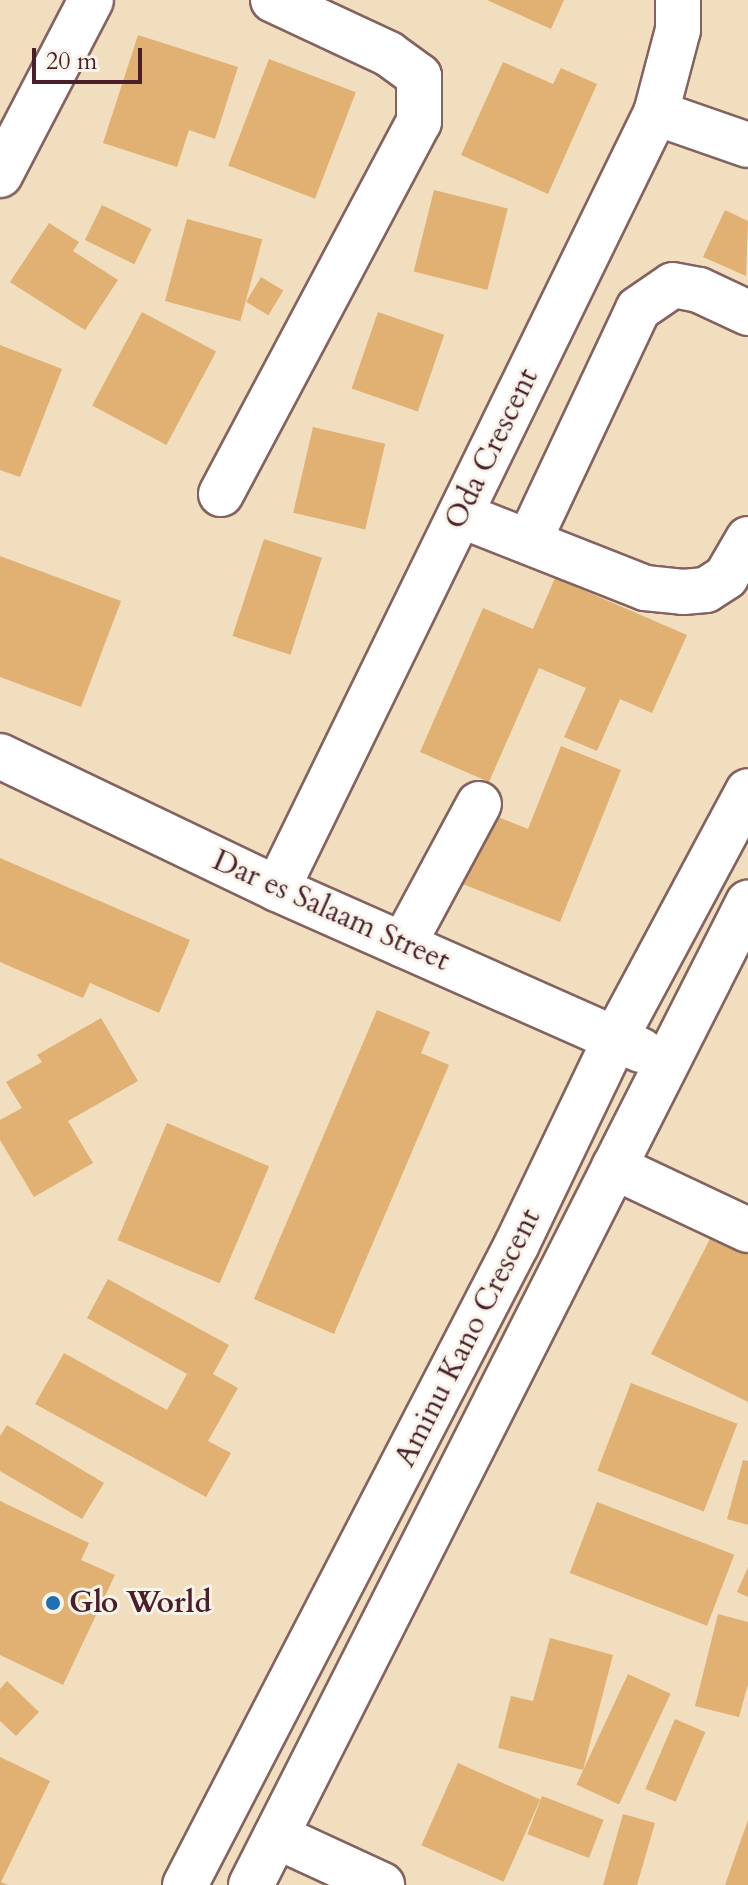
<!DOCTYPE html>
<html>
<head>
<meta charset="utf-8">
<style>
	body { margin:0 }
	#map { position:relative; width:748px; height:1885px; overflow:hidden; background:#f1debf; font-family:Cardo,serif }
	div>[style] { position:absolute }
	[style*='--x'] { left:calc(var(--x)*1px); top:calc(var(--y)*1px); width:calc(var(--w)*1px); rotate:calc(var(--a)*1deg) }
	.building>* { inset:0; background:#e0b173; transform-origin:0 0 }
	.roads { filter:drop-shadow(2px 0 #84625f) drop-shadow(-2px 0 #84625f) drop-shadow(0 2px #84625f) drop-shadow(0 -2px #84625f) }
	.minor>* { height:44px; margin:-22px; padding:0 22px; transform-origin:22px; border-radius:22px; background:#fff }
	.dots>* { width:22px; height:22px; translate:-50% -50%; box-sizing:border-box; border:4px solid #f7f3e8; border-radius:50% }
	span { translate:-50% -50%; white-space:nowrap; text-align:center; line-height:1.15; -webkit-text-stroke:6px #f7f3e8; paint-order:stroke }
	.street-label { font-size:30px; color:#4a1f2b }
	.poi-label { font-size:30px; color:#4a1f2b; font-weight:700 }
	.left { translate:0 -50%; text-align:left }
	.scale { position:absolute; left:32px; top:48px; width:110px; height:36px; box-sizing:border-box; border:4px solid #4a1f2b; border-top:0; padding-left:10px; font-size:24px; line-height:28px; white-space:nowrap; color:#4a1f2b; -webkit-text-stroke:6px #f7f3e8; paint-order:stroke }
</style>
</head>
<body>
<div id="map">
	<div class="building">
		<i style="clip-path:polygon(487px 0,564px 0,551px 29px)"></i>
		<i style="clip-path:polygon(138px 35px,238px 67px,215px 139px,189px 130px,177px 167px,103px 143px)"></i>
		<i style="left:269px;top:59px;width:93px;height:114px;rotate:21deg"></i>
		<i style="clip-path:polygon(503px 62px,553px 84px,561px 68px,597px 84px,548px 194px,461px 155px)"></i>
		<i style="left:434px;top:190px;width:76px;height:84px;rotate:14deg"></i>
		<i style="left:102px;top:205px;width:55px;height:39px;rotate:26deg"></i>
		<i style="clip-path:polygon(725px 210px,748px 221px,746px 276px,703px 257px)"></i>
		<i style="left:187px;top:219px;width:78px;height:85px;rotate:15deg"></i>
		<i style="clip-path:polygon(49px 223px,79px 242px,73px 251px,118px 280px,85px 330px,10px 282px)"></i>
		<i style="left:261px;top:277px;width:26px;height:29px;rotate:31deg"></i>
		<i style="left:142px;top:312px;width:84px;height:106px;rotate:28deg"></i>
		<i style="left:378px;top:312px;width:70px;height:81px;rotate:19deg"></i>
		<i style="clip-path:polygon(0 345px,62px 369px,20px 477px,0 470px)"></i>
		<i style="left:313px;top:427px;width:74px;height:88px;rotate:13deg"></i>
		<i style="left:264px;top:539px;width:61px;height:102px;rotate:18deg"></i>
		<i style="clip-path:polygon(0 556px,121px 601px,81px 707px,0 677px)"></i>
		<i style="clip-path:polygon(555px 578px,687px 635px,652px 713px,620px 699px,597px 751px,564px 737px,586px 688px,539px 668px,489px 782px,420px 752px,483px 608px,533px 629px)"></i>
		<i style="clip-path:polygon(561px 746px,621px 770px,560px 922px,460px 883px,488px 813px,528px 829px)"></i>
		<i style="clip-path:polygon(0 858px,190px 940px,159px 1013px,90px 983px,83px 998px,0 962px)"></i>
		<i style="clip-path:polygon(377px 1010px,430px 1032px,421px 1053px,449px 1065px,334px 1334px,254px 1299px)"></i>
		<i style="clip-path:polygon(101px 1018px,138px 1081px,68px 1121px,93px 1163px,34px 1197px,0 1140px,0 1120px,22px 1108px,6px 1082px,42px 1062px,37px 1055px)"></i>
		<i style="left:167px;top:1123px;width:111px;height:127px;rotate:23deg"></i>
		<i style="clip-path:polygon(716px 1227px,748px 1243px,748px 1402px,651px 1354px)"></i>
		<i style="clip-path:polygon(108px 1279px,229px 1345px,213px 1374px,238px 1388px,208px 1441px,231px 1453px,206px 1497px,35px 1404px,64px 1353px,167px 1410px,187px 1374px,87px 1318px)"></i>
		<i style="left:631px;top:1383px;width:114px;height:94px;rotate:21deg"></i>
		<i style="clip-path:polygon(7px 1425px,104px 1483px,82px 1519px,0 1471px,0 1436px)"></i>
		<i style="clip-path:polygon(743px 1460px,748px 1461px,748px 1525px,727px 1519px)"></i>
		<i style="clip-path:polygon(0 1501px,89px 1543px,81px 1560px,115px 1575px,63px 1685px,0 1655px)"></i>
		<i style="left:597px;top:1502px;width:147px;height:76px;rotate:21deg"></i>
		<i style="clip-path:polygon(748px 1567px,748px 1597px,737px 1592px)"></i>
		<i style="clip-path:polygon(718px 1614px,748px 1622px,748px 1684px,739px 1717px,695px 1706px)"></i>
		<i style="clip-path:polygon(550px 1638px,613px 1655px,583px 1770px,498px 1748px,511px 1696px,533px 1701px)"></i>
		<i style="left:628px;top:1674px;width:47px;height:122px;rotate:25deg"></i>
		<i style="clip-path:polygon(7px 1681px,39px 1712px,16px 1736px,0 1721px,0 1689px)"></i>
		<i style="left:675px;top:1719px;width:33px;height:76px;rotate:23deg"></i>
		<i style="clip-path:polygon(0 1757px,50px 1781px,1px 1882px,8px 1885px,0 1885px)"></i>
		<i style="left:458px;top:1763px;width:90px;height:90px;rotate:24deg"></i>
		<i style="left:542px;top:1796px;width:66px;height:41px;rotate:21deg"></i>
		<i style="clip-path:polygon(623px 1814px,655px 1823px,637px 1885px,603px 1885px)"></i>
		<i style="clip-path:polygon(748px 1820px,748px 1885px,725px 1885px)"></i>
	</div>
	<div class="roads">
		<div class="minor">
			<i style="--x:656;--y:113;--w:97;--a:19.2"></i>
			<i style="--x:0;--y:175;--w:197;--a:-62.5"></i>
			<i style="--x:221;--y:494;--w:421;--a:-62"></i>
			<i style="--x:419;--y:122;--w:46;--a:-90"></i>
			<i style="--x:419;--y:76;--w:37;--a:-144"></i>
			<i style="--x:389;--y:54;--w:128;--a:-155"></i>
			<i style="--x:460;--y:515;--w:199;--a:21.5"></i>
			<i style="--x:645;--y:588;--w:38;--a:6"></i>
			<i style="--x:683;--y:592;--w:23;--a:-5"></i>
			<i style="--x:706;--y:590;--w:24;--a:-33"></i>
			<i style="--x:726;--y:577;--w:44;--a:-59.9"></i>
			<i style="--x:529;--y:541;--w:256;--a:-64.8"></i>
			<i style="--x:638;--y:309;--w:42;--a:-34.4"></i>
			<i style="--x:673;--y:285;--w:26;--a:11"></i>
			<i style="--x:699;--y:290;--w:54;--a:25.1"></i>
			<i style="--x:0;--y:756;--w:307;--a:25.6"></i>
			<i style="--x:277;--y:889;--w:398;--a:23.9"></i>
			<i style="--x:277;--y:889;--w:864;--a:-63.97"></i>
			<i style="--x:656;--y:113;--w:86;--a:-75.2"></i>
			<i style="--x:678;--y:30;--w:30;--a:-90"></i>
			<i style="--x:403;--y:945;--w:160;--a:-61.7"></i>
			<i style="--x:614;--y:1167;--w:148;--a:25.2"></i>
			<i style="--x:276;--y:1836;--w:117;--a:24.8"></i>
			<i style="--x:185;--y:1885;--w:722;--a:-62.62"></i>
			<i style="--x:517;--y:1244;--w:227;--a:-64.4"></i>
			<i style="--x:615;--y:1039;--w:281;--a:-61.8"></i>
			<i style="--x:251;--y:1885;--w:1101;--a:-63.16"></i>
		</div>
	</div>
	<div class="dots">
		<i style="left:53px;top:1603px;background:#1f6fb2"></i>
	</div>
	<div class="street-label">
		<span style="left:492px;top:449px;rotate:-64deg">Oda Crescent</span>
		<span style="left:331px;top:911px;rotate:24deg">Dar es Salaam Street</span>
		<span style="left:468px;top:1338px;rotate:-63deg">Aminu Kano Crescent</span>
	</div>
	<div class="poi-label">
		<span class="left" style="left:69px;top:1603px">Glo World</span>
	</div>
	<div class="scale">20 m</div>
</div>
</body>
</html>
